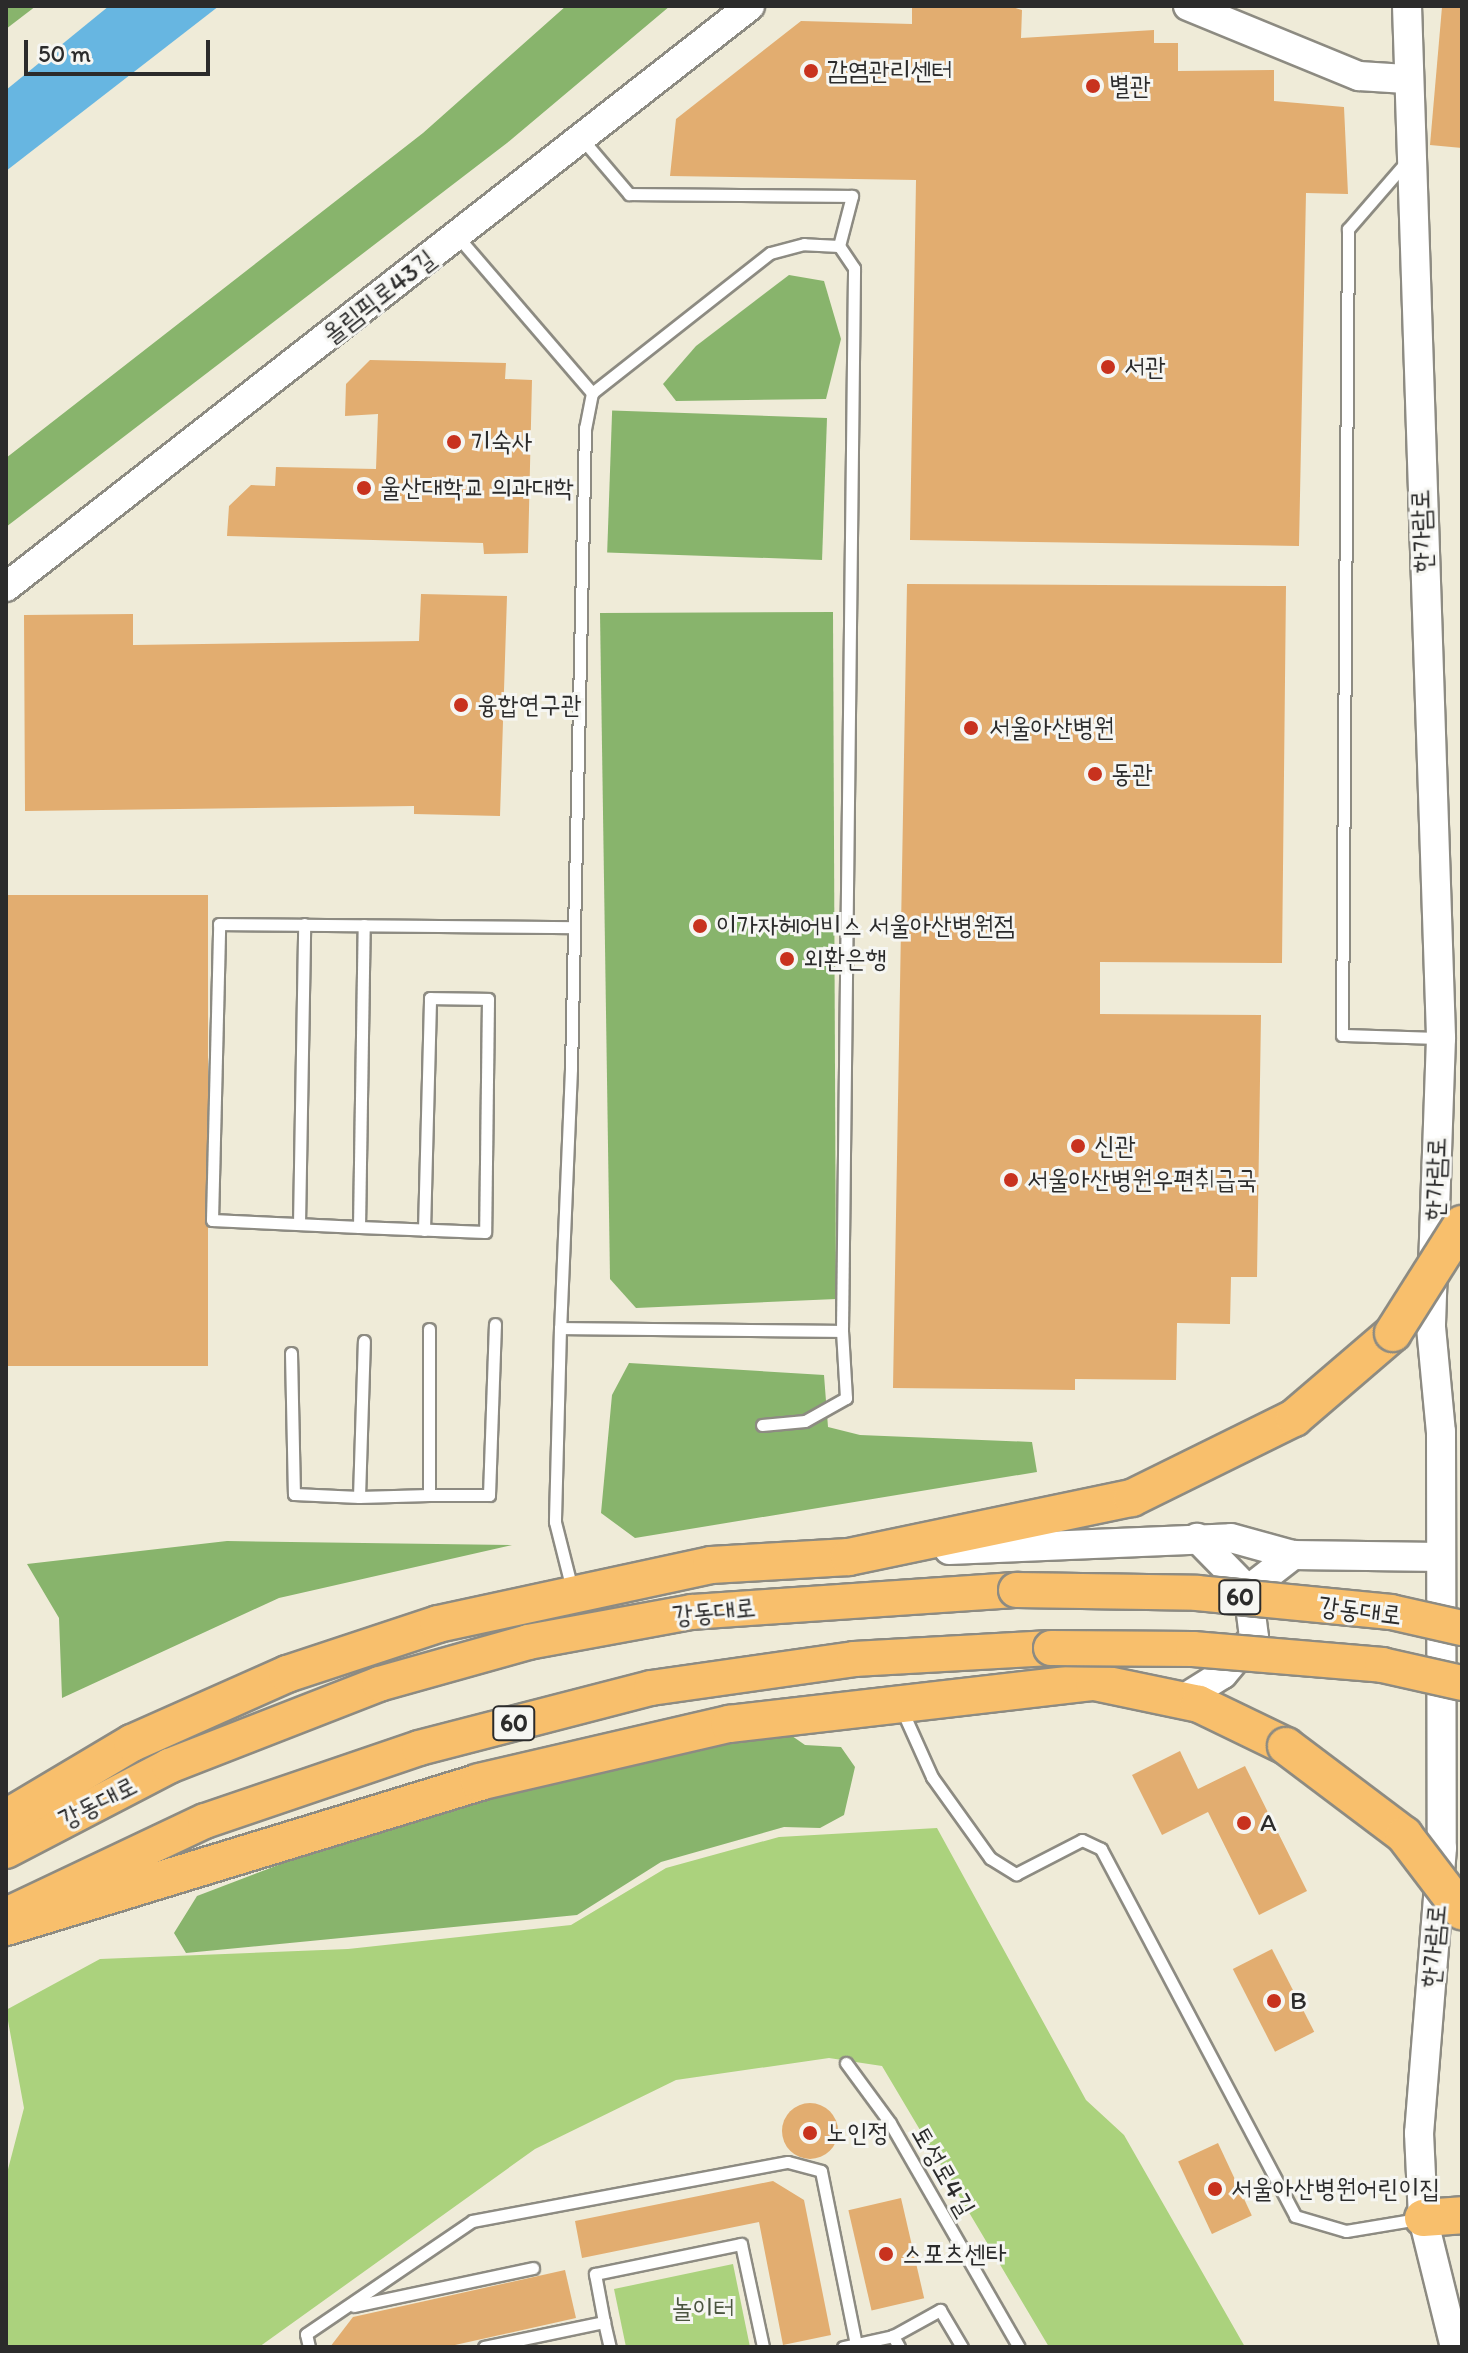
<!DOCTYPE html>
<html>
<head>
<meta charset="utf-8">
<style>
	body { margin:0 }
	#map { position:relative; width:1468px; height:2353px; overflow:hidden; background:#efebd8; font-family:Itim,"Poor Story",sans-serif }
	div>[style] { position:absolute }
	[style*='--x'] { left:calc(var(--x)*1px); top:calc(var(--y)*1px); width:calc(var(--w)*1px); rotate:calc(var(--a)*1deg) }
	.green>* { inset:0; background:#abd27d }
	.forest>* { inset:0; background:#88b46c; transform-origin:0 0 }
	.water>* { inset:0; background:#67b6e1 }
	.building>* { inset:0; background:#e2ad70; transform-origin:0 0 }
	.round { border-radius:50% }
	.roads { filter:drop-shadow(2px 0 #8d8b82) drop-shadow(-2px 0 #8d8b82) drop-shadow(0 2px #8d8b82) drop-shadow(0 -2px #8d8b82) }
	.service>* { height:11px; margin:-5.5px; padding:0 5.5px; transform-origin:5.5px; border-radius:5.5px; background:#fff }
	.tertiary>* { height:28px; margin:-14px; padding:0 14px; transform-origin:14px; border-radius:14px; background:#fff }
	.primary>* { height:34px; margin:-17px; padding:0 17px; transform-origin:17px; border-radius:17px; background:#f8bf6c }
	.trunk>* { height:36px; margin:-18px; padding:0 18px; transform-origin:18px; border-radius:18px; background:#f8bf6c }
	.bridges { filter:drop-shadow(2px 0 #8d8b82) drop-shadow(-2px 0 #8d8b82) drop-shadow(0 2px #8d8b82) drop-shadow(0 -2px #8d8b82) }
	.primary-bridge>* { height:34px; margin:-17px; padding:0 17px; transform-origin:17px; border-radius:17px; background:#f8bf6c }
	.trunk-bridge>* { height:36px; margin:-18px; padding:0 18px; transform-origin:18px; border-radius:18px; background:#f8bf6c }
	.dots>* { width:22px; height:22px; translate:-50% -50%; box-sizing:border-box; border:4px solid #f6f6f2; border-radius:50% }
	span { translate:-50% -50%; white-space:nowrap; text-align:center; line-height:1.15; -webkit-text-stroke:6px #f6f6f2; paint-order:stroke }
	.shield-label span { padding:2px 6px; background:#f6f6f2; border:2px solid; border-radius:6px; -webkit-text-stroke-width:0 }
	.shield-label { font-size:24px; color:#2b2b2b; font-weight:700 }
	.poi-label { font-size:26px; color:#2b2b2b }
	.left { translate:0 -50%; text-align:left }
	.street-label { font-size:26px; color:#2b2b2b }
	.park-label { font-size:26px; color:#4b5540 }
	.frame { position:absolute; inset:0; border:8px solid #2b2b2b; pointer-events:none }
	.scale { position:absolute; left:24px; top:40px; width:186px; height:36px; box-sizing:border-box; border:4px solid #2b2b2b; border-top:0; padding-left:10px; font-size:24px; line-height:28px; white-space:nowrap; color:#2b2b2b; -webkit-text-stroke:6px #f6f6f2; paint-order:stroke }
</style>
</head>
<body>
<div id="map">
	<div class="green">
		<i style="clip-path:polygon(937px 1828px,1086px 2100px,1124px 2135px,1245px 2347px,1049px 2347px,882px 2066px,829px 2058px,676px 2080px,535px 2149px,259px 2347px,6px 2347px,6px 2177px,24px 2108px,6px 2010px,100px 1959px,348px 1949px,571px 1925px,666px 1868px,779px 1837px)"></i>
		<i style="clip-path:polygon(733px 2264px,750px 2347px,626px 2347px,614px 2289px)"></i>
	</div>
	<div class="forest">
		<i style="clip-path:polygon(6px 6px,36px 6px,6px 29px)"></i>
		<i style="clip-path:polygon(566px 6px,670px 6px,507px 143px,6px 527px,6px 458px,423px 133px)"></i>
		<i style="clip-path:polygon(789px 275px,824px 281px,841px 339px,826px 399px,676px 401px,663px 384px,696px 346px)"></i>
		<i style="left:827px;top:418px;width:142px;height:215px;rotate:92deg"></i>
		<i style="clip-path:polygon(833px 612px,836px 1299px,636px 1308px,610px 1279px,600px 613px)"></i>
		<i style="clip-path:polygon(629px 1363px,824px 1375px,828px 1427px,860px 1435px,1032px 1442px,1037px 1472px,635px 1538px,601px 1513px,612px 1395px)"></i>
		<i style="clip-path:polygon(227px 1541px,512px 1545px,279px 1598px,62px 1698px,59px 1618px,27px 1564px)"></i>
		<i style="clip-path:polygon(782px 1729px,805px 1745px,841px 1747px,855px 1767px,844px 1815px,820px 1828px,784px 1827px,661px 1862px,577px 1915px,186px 1953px,174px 1933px,197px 1896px,484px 1786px)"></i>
	</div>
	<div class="water">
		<i style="clip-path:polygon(109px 6px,219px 6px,6px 171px,6px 90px)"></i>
	</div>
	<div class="building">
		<i style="clip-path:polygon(912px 6px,1008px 6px,1022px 10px,1021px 38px,1154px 30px,1154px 43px,1178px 43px,1178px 71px,1274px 70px,1274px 101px,1344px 107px,1348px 194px,1306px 193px,1299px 546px,910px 540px,916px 180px,670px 176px,676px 119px,801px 21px,912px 24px)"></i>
		<i style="clip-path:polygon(1442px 7px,1462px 8px,1462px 148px,1430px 145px)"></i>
		<i style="clip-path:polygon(370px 360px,506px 363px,505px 379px,532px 380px,528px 553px,484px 554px,483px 543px,227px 536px,229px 506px,251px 485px,275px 486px,276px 467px,376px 469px,378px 414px,345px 416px,346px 384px)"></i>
		<i style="clip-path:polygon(907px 584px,1286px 586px,1282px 963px,1100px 962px,1100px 1014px,1261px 1015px,1257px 1277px,1231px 1277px,1230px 1324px,1177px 1323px,1176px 1380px,1075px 1379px,1075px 1390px,893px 1388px)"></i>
		<i style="clip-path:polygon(421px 594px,507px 596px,500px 816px,414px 814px,414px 806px,25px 811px,24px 615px,133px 614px,133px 645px,419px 641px)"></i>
		<i style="left:6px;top:895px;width:202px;height:471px"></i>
		<i style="clip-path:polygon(1180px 1751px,1198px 1789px,1245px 1766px,1307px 1891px,1259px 1915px,1208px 1812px,1162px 1835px,1132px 1775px)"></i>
		<i style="left:1272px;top:1949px;width:93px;height:44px;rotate:63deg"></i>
		<i class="round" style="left:782px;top:2103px;width:56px;height:56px"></i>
		<i style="left:1218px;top:2143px;width:80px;height:44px;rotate:65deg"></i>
		<i style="clip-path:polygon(773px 2181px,804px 2200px,831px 2335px,783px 2345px,759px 2222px,582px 2258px,575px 2221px)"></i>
		<i style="left:901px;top:2198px;width:103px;height:54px;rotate:77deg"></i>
		<i style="clip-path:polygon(565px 2270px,576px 2318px,446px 2347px,330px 2347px,353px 2317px)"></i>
	</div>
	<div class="roads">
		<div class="service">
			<i style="--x:583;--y:140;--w:71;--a:49.6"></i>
			<i style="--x:629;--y:194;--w:223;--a:0.5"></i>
			<i style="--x:852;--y:196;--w:52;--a:104.6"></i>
			<i style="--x:1407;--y:161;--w:90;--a:130.9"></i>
			<i style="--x:1348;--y:229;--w:806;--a:90.43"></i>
			<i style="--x:1342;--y:1035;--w:98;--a:1.8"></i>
			<i style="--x:458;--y:237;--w:206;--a:49.3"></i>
			<i style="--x:299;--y:1224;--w:300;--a:-89"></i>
			<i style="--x:359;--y:1227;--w:302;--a:-89.1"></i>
			<i style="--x:424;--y:1230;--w:232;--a:-88.5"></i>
			<i style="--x:430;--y:998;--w:58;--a:1"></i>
			<i style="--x:488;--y:999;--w:233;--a:90.7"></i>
			<i style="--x:485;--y:1232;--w:126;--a:-177.7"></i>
			<i style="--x:359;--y:1227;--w:147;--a:-177.3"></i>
			<i style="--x:212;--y:1220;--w:296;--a:-88.6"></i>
			<i style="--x:219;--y:924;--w:355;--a:0.5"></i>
			<i style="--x:560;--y:1328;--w:282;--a:0.6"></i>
			<i style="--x:842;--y:1331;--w:1063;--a:-89.35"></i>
			<i style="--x:854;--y:268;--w:27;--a:-124"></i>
			<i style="--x:839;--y:246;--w:35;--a:-177"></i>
			<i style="--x:804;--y:244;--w:35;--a:165"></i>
			<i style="--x:770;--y:253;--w:226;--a:141.8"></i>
			<i style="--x:592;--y:393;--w:36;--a:101"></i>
			<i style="--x:585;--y:428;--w:641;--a:91.25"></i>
			<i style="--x:571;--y:1069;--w:259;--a:92.4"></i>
			<i style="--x:560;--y:1328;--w:194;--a:91.5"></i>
			<i style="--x:555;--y:1522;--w:69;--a:75.8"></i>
			<i style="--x:429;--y:1329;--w:166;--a:90"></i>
			<i style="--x:429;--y:1495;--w:60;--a:0"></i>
			<i style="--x:489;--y:1495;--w:171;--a:-88"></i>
			<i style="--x:291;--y:1353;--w:141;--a:88.8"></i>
			<i style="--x:294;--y:1494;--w:65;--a:2.6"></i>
			<i style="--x:359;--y:1497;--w:156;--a:-88.2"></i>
			<i style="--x:762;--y:1425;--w:43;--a:-5.3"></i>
			<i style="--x:805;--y:1421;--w:47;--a:-29.3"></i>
			<i style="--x:846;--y:1398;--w:67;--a:-93.4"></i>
			<i style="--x:359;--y:1497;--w:70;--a:-1.6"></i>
			<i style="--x:901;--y:1708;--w:76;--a:65.8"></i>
			<i style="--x:932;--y:1777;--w:100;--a:54.4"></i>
			<i style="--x:990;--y:1858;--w:31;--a:32"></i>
			<i style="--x:1016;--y:1874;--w:74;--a:-27.3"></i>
			<i style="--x:1082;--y:1840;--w:21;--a:25"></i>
			<i style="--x:1101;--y:1849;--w:415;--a:62.1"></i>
			<i style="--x:1295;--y:2216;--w:53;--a:16.4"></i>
			<i style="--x:1346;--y:2231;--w:73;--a:-9.5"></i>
			<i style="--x:846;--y:2063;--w:74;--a:53.7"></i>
			<i style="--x:890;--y:2123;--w:258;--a:60.1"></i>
			<i style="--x:354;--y:2306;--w:183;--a:-12"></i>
			<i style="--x:604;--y:2322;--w:26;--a:77"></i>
			<i style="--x:309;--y:2347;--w:13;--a:-103"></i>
			<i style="--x:306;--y:2334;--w:201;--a:-34.2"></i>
			<i style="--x:472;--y:2221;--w:321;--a:-10.6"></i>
			<i style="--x:788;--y:2162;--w:34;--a:15"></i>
			<i style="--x:821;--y:2171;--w:177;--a:78.6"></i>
			<i style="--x:484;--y:2347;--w:123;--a:-11.8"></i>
			<i style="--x:604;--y:2322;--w:49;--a:-100.6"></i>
			<i style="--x:595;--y:2274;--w:149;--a:-11.6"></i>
			<i style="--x:741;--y:2244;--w:105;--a:77.9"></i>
			<i style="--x:843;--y:2347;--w:51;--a:-12.4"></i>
			<i style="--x:899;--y:2347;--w:13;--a:-119"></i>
			<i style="--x:893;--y:2336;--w:54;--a:-29"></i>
			<i style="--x:940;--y:2310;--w:43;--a:59.3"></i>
		</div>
		<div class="tertiary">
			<i style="--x:1188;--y:6;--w:185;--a:22.3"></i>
			<i style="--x:1359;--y:76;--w:47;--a:3.7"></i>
			<i style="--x:1407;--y:6;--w:1033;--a:88.11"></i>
			<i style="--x:1441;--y:1038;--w:289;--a:92"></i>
			<i style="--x:1431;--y:1327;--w:105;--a:84.6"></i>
			<i style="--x:1441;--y:1432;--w:416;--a:89.9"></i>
			<i style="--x:1442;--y:1848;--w:286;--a:94.6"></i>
			<i style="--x:1419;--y:2133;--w:85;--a:87.3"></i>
			<i style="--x:1423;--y:2218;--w:133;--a:76.1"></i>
			<i style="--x:6;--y:587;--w:944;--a:-37.99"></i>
			<i style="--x:949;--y:1550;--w:282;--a:-2.4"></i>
			<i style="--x:1231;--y:1538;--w:64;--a:15.3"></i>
			<i style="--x:1293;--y:1555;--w:148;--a:0.8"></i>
			<i style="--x:1248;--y:1590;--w:57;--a:-37.9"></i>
			<i style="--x:1183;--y:1699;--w:47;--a:-32"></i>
			<i style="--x:1223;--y:1674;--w:48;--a:-50"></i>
			<i style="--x:1254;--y:1637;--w:47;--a:-97.3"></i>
			<i style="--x:1248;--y:1590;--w:73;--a:-134.4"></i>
		</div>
		<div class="primary">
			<i style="--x:6;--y:1851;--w:184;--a:-27.5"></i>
			<i style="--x:169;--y:1766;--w:225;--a:-21.3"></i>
			<i style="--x:379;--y:1684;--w:155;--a:-15.7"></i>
			<i style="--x:528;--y:1642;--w:167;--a:-10.4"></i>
			<i style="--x:692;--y:1612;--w:325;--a:-3.9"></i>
			<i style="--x:6;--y:1915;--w:220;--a:-25.3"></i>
			<i style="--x:205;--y:1821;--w:226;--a:-18.8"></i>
			<i style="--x:419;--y:1748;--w:240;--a:-14.5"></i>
			<i style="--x:651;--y:1688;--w:205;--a:-8.1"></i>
			<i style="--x:854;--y:1659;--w:197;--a:-3.2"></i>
		</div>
		<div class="trunk">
			<i style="--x:6;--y:1818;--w:147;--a:-30.8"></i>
			<i style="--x:132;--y:1743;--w:170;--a:-24"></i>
			<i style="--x:287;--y:1674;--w:159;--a:-18.3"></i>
			<i style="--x:438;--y:1624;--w:279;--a:-12.2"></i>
			<i style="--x:711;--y:1565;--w:138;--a:-3.3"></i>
			<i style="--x:849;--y:1557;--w:289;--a:-11.8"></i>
			<i style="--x:1132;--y:1498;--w:181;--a:-26.3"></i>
			<i style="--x:1294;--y:1418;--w:130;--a:-40.6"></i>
			<i style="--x:6;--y:1927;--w:495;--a:-17"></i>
			<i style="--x:479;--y:1782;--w:257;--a:-13.1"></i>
			<i style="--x:729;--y:1724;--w:367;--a:-6.6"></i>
			<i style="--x:1094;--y:1682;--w:107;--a:11.8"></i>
			<i style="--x:1199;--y:1704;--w:97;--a:25.8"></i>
			<i style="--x:1423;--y:2218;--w:39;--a:-4"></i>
		</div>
	</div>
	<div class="bridges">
		<div class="primary-bridge">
			<i style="--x:1016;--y:1590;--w:181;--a:0.9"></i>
			<i style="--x:1197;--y:1593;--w:195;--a:5.6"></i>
			<i style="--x:1391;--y:1612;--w:73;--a:12.7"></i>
			<i style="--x:1051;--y:1648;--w:142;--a:0.4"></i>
			<i style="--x:1193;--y:1649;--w:190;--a:4.8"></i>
			<i style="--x:1382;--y:1665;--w:82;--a:12.7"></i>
		</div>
		<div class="trunk-bridge">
			<i style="--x:1393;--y:1333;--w:129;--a:-57.7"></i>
			<i style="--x:1286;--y:1746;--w:148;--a:37"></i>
			<i style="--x:1404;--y:1835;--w:96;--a:52.7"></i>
		</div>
	</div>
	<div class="dots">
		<i style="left:811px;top:71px;background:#c8321e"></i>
		<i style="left:1093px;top:86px;background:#c8321e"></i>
		<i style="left:1108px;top:367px;background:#c8321e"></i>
		<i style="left:454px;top:442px;background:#c8321e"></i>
		<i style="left:364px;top:488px;background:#c8321e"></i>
		<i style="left:461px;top:705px;background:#c8321e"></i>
		<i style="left:971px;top:728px;background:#c8321e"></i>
		<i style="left:1095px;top:774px;background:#c8321e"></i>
		<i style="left:700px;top:926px;background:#c8321e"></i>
		<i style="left:787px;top:959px;background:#c8321e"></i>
		<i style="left:1078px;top:1146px;background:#c8321e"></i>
		<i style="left:1011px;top:1180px;background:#c8321e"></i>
		<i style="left:1244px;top:1823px;background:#c8321e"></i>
		<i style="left:1274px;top:2001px;background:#c8321e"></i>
		<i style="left:810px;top:2133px;background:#c8321e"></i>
		<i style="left:1215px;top:2189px;background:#c8321e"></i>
		<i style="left:886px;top:2254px;background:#c8321e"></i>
	</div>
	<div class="shield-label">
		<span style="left:1240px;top:1597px">60</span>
		<span style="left:514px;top:1723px">60</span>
	</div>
	<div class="poi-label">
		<span class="left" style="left:827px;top:71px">감염관리센터</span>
		<span class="left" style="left:1109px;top:86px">별관</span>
		<span class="left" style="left:1124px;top:367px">서관</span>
		<span class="left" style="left:470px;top:442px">기숙사</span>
		<span class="left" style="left:380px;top:488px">울산대학교 의과대학</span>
		<span class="left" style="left:477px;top:705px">융합연구관</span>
		<span class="left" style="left:989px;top:728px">서울아산병원</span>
		<span class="left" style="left:1111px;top:774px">동관</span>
		<span class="left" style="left:716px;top:926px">이가자헤어비스 서울아산병원점</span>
		<span class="left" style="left:803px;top:959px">외환은행</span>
		<span class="left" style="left:1094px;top:1146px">신관</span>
		<span class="left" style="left:1027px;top:1180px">서울아산병원우편취급국</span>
		<span class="left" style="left:1260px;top:1823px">A</span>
		<span class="left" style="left:1290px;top:2001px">B</span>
		<span class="left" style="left:826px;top:2133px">노인정</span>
		<span class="left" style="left:1231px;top:2189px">서울아산병원어린이집</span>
		<span class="left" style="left:902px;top:2254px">스포츠센타</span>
	</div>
	<div class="street-label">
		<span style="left:379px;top:297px;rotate:-38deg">올림픽로43길</span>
		<span style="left:1422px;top:531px;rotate:-92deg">한가람로</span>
		<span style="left:1436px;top:1179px;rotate:-88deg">한가람로</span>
		<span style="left:1360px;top:1611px;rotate:7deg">강동대로</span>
		<span style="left:714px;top:1612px;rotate:-6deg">강동대로</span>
		<span style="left:98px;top:1803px;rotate:-27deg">강동대로</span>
		<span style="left:1434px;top:1946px;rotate:-85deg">한가람로</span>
		<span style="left:943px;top:2171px;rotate:60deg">토성로4길</span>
	</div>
	<div class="park-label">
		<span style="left:703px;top:2309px">놀이터</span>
	</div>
	<div class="frame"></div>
	<div class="scale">50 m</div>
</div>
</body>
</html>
